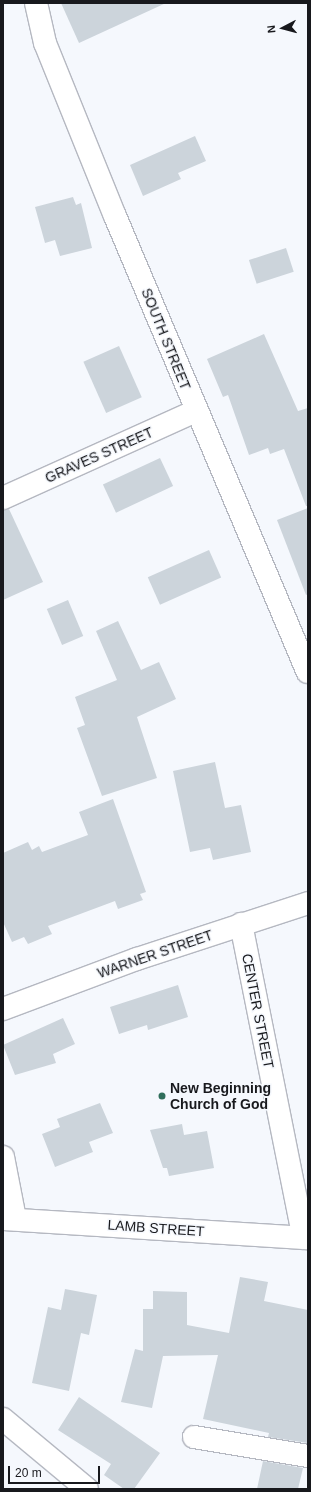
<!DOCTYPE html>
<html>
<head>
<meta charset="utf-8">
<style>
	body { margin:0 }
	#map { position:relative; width:311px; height:1492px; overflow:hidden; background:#f5f8fd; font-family:Arial,sans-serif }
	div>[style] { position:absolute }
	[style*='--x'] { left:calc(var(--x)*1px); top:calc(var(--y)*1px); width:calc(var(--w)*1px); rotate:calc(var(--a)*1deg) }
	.building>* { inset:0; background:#ccd4db; transform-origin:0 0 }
	.roads { filter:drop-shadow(1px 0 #b5b8c1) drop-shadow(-1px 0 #b5b8c1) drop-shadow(0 1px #b5b8c1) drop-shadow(0 -1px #b5b8c1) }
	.minor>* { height:22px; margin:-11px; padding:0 11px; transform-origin:11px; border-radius:11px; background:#fff }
	.tertiary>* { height:22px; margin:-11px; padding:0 11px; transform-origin:11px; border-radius:11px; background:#fff }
	.dots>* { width:11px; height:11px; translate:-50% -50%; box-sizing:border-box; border:2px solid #f5f8fd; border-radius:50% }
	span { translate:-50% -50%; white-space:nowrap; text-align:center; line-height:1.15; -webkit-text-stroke:3px #f5f8fd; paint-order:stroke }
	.street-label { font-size:14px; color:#18191d }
	.poi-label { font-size:14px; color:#18191d; font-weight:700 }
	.left { translate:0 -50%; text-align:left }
	.frame { position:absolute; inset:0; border:4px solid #18191d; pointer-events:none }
	.north { position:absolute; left:263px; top:8px; width:40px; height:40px; -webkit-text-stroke:3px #f5f8fd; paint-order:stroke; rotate:264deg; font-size:11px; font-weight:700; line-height:16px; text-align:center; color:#18191d }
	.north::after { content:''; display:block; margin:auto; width:14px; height:18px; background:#18191d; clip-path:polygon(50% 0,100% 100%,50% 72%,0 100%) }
	.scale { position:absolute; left:8px; top:1466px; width:92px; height:18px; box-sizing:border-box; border:2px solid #18191d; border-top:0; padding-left:5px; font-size:12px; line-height:14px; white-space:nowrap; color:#18191d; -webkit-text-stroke:3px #f5f8fd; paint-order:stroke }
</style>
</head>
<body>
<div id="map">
	<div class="building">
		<i style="clip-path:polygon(61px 3px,166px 3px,79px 43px)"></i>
		<i style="clip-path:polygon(195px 136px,206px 161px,178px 173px,181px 179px,143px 196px,130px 165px)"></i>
		<i style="clip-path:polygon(73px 197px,76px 205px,81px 203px,92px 248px,60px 256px,55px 240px,45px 243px,35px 207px)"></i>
		<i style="left:286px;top:248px;width:25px;height:39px;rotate:72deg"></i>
		<i style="clip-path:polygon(264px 334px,298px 411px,308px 408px,308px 506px,306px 506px,284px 449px,270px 454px,268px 448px,249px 455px,228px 395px,223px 397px,207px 359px)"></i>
		<i style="left:119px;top:346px;width:56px;height:39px;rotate:66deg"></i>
		<i style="left:160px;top:458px;width:31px;height:63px;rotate:65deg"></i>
		<i style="clip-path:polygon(308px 508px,308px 594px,306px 595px,277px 520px)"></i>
		<i style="clip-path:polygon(9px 509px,43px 582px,3px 600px,3px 510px)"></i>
		<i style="left:209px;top:550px;width:30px;height:67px;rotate:66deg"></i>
		<i style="left:68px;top:600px;width:39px;height:23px;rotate:67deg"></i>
		<i style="clip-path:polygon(118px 621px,141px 670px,159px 662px,176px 699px,137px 717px,157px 778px,102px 796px,77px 728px,85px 725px,75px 697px,117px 680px,96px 631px)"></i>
		<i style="clip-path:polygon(215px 762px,225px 808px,241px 805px,251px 852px,213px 860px,210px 848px,190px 852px,173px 771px)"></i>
		<i style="clip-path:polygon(113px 799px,146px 892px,140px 894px,143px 900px,118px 909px,115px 901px,48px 926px,52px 934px,28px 944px,24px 937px,12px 942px,3px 922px,3px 853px,28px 842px,32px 850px,39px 846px,42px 852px,88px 835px,79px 812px)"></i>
		<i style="clip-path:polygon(178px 985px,188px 1017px,148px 1030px,147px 1025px,119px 1034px,110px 1007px)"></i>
		<i style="clip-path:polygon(63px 1018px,75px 1044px,53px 1054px,56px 1063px,15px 1075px,3px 1045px)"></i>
		<i style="clip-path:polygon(100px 1103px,113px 1133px,89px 1142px,93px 1152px,55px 1167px,42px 1134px,60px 1127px,57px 1119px)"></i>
		<i style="clip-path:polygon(182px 1124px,184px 1135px,207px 1131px,214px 1168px,169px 1176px,167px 1168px,163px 1168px,150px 1130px)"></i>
		<i style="clip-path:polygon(240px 1277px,268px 1282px,264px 1301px,308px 1310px,308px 1443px,268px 1437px,269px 1433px,203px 1419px,218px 1355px,163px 1356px,152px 1408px,121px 1402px,135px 1349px,143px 1351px,143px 1309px,153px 1309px,153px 1291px,187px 1292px,187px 1325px,229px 1333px)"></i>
		<i style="clip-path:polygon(65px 1289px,97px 1295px,89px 1335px,81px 1333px,69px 1391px,32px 1383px,48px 1307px,61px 1310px)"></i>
		<i style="clip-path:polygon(79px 1397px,160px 1453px,134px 1489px,124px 1489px,104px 1475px,111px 1464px,58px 1430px)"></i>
		<i style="clip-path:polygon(263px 1461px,303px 1468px,298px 1489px,257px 1489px)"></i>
	</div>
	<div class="roads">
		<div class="minor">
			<i style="--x:36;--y:3;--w:41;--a:77.3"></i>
			<i style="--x:45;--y:43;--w:187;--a:68"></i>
			<i style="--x:115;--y:216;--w:495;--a:67.1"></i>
			<i style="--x:3;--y:498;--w:212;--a:-24.3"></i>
			<i style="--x:241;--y:924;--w:320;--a:78.7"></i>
			<i style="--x:3;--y:1009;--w:143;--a:-20.5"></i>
			<i style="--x:137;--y:959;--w:180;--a:-18.1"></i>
			<i style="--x:3;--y:1157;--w:63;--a:79"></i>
			<i style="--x:3;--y:1419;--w:109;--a:39.8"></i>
			<i style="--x:194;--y:1437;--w:116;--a:9.5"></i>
		</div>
		<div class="tertiary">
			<i style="--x:3;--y:1219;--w:306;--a:3.6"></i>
		</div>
	</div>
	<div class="dots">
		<i style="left:162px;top:1096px;background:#2f6e5b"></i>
	</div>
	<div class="street-label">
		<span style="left:166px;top:339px;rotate:68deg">SOUTH STREET</span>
		<span style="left:99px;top:455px;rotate:-24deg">GRAVES STREET</span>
		<span style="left:155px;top:954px;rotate:-19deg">WARNER STREET</span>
		<span style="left:258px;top:1011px;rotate:79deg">CENTER STREET</span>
		<span style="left:156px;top:1228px;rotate:4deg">LAMB STREET</span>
	</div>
	<div class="poi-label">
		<span class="left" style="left:170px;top:1096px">New Beginning<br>Church of God</span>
	</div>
	<div class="frame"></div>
	<div class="north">N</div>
	<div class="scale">20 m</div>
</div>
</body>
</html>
